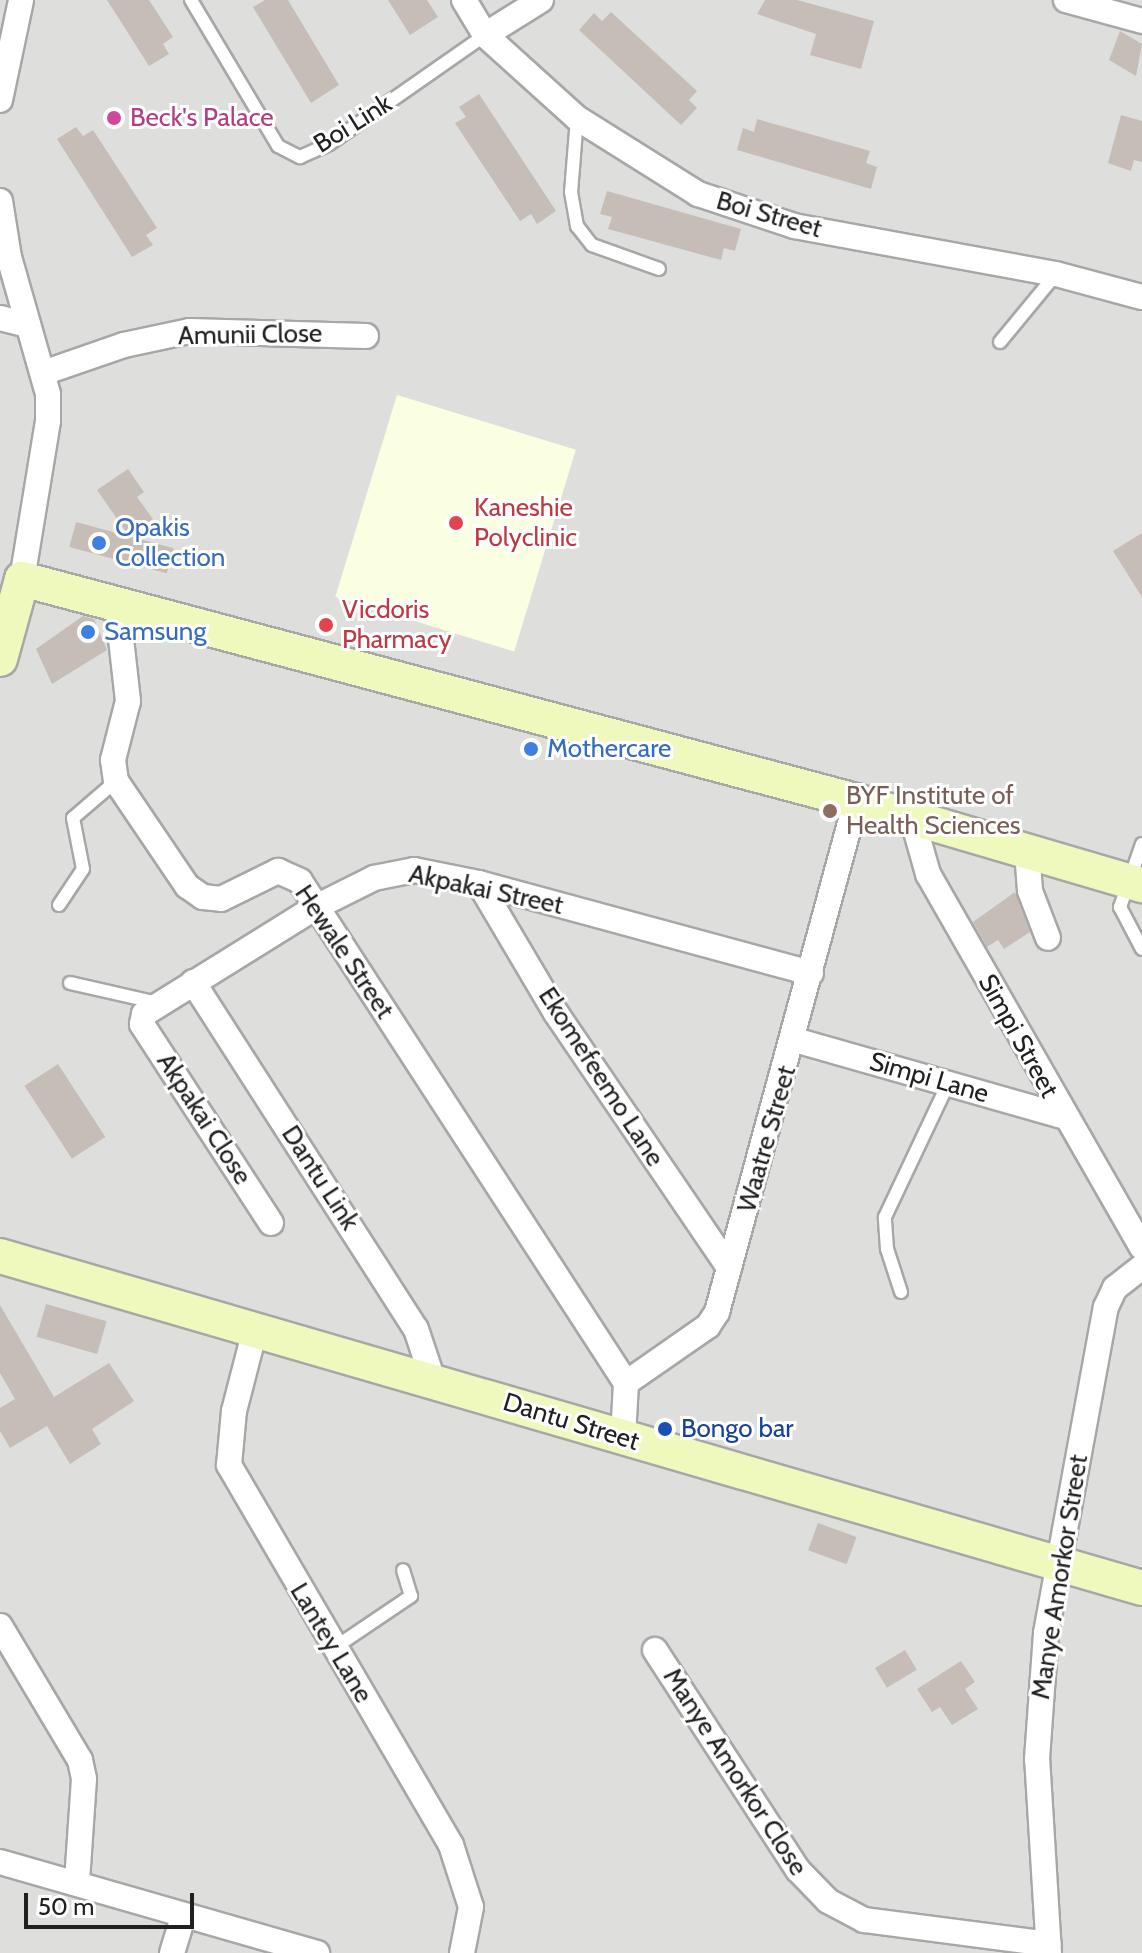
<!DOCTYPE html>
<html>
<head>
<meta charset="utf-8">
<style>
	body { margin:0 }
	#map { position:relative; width:1142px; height:1953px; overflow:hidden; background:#f1efe7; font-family:Cabin,sans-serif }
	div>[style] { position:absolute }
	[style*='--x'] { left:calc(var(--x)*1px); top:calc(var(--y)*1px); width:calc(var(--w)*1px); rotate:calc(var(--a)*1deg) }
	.residential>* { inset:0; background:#dededd; transform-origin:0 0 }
	.education>* { inset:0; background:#fbffe2; transform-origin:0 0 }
	.building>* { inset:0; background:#c6beb6; transform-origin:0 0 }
	.roads { filter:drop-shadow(2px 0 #a7a7a7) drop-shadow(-2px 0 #a7a7a7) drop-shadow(0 2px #a7a7a7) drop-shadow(0 -2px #a7a7a7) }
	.lane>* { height:12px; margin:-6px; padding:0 6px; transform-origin:6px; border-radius:6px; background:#fff }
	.street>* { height:24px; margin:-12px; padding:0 12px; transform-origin:12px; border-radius:12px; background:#fff }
	.secondary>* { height:34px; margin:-17px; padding:0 17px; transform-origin:17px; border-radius:17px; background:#eff9bd }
	.dots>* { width:22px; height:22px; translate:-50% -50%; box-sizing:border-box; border:4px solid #fff; border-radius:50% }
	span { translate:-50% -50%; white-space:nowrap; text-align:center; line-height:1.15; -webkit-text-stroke:6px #fff; paint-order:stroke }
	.hotel-label { font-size:26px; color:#b23c85 }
	.left { translate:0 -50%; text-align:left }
	.street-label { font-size:26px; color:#202020 }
	.health-label { font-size:26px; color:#be3a42 }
	.shop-label { font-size:26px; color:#366cbe }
	.education-label { font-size:26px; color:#785e54 }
	.transit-label { font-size:26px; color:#164399 }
	.scale { position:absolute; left:24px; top:1893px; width:170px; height:36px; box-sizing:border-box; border:4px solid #202020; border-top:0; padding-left:10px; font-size:24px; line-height:28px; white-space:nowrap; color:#202020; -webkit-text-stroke:6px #fff; paint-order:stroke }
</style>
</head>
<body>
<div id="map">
	<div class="residential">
		<i style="left:0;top:0;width:1142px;height:1953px"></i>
	</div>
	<div class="education">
		<i style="left:397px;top:395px;width:187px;height:211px;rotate:17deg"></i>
	</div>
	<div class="building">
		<i style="clip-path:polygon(107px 0,149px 0,173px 37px,163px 44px,169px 54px,149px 66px)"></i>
		<i style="clip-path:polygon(265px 0,288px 0,339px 85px,311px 103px,253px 7px)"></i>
		<i style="clip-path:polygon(388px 0,427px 0,438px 17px,410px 35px)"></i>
		<i style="clip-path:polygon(765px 0,797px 0,874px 21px,861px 69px,810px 55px,816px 34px,757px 14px)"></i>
		<i style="clip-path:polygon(611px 12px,697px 91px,689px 100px,697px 108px,681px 125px,579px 30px,594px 13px,602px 21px)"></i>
		<i style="clip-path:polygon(1120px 31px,1142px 44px,1136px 76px,1109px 60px)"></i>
		<i style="clip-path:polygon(479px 94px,556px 211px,537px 224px,531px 214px,520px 221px,455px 123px,466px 117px,459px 107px)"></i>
		<i style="clip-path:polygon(1121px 115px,1142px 121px,1142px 162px,1134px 160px,1131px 171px,1108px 163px)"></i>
		<i style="clip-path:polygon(757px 119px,870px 151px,866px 163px,877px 167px,871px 189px,737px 150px,743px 128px,754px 132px)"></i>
		<i style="clip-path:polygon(76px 127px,83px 136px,93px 130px,157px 228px,146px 235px,153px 245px,132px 257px,57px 139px)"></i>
		<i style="clip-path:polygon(607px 191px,741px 229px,735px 251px,724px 248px,721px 260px,608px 229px,612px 217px,600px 214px)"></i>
		<i style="clip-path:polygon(128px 469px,144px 492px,137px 497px,153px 519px,129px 536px,97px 490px)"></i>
		<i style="left:76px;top:522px;width:101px;height:26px;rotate:15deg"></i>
		<i style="clip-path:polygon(1142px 533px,1142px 597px,1113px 551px)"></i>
		<i style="clip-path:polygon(83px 616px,94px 619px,107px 650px,52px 684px,36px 649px)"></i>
		<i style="clip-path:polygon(1015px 892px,1030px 932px,1004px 949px,998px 940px,987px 947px,973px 922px)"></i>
		<i style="left:58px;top:1064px;width:87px;height:40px;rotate:57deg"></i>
		<i style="left:46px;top:1304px;width:63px;height:34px;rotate:16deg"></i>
		<i style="clip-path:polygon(0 1305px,54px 1397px,109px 1363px,134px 1401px,92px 1429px,101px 1444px,70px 1464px,47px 1426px,10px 1448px,0 1431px,0 1408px,15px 1399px,0 1373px)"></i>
		<i style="left:818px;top:1523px;width:41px;height:29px;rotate:20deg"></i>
		<i style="left:905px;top:1650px;width:23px;height:35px;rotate:59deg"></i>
		<i style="clip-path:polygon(961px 1661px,975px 1682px,965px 1689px,978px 1709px,952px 1725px,940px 1707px,932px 1712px,917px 1689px)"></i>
	</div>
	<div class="roads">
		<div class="lane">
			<i style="--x:191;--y:0;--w:170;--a:59.2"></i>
			<i style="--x:278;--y:146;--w:25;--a:27"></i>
			<i style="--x:300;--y:157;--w:32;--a:-24"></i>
			<i style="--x:329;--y:144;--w:190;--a:-34.9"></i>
			<i style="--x:577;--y:118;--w:74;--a:94.6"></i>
			<i style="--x:571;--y:192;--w:35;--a:80"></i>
			<i style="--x:577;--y:226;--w:24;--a:52"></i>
			<i style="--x:592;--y:245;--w:71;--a:19.7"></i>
			<i style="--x:1000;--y:342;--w:88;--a:-50.5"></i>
			<i style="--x:1142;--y:844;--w:67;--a:109.2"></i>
			<i style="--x:1120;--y:907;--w:47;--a:62.4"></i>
			<i style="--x:59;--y:905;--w:43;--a:-56.3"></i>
			<i style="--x:83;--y:869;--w:52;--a:-101.1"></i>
			<i style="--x:73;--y:818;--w:57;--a:-40.7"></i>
			<i style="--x:70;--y:983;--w:90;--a:12.8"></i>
			<i style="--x:901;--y:1292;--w:45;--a:-108"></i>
			<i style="--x:887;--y:1249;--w:32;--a:-94"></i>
			<i style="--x:885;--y:1217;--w:147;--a:-64.7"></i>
			<i style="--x:334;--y:1648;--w:93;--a:-34"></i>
			<i style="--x:411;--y:1596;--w:27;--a:-107"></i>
		</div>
		<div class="street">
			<i style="--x:464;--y:0;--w:41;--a:59"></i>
			<i style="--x:485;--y:35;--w:124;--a:42.1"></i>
			<i style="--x:577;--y:118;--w:143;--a:32.1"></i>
			<i style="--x:698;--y:194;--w:101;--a:18.4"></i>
			<i style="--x:794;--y:226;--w:266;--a:10.4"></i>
			<i style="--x:1056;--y:274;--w:89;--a:15"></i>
			<i style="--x:1066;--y:0;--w:79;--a:15.4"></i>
			<i style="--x:485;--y:35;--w:66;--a:-32"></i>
			<i style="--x:0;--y:100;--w:102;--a:-78.1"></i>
			<i style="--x:0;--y:201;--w:57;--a:80.9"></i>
			<i style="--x:9;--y:257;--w:142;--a:74.1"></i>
			<i style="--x:48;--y:394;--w:27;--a:90"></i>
			<i style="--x:48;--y:421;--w:160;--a:99.3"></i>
			<i style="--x:0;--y:318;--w:29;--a:14"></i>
			<i style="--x:43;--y:373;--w:86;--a:-19.1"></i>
			<i style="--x:124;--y:345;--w:67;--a:-12"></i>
			<i style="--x:190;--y:331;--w:176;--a:1.6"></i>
			<i style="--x:117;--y:603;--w:99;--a:83.6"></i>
			<i style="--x:128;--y:701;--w:61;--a:104.3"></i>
			<i style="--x:113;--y:760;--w:21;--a:82"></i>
			<i style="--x:116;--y:781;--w:127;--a:55.9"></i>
			<i style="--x:187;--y:886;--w:19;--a:35"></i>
			<i style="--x:203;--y:897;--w:18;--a:6"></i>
			<i style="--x:221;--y:899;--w:64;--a:-26.2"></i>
			<i style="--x:278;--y:871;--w:24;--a:24"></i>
			<i style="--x:300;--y:881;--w:599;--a:57"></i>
			<i style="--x:912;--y:817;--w:59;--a:74.3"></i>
			<i style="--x:928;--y:874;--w:430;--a:60.2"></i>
			<i style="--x:1027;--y:851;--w:40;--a:85.7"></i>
			<i style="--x:1030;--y:891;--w:50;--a:69"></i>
			<i style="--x:479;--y:883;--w:151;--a:59.4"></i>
			<i style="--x:556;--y:1013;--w:308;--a:55.8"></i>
			<i style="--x:193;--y:982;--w:412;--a:57.3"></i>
			<i style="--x:416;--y:1329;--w:54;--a:71.6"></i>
			<i style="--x:795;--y:1040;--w:278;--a:15.9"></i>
			<i style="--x:271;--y:1223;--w:237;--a:-123"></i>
			<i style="--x:142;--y:1024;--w:10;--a:-79"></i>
			<i style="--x:144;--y:1014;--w:203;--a:-31.9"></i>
			<i style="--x:316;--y:907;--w:65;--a:-26.6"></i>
			<i style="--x:374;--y:878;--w:41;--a:-11.3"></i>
			<i style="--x:414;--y:870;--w:66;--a:11.3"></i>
			<i style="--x:479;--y:883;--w:344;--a:15.2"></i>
			<i style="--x:256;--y:1326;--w:88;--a:104.5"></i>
			<i style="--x:234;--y:1411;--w:54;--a:95.3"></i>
			<i style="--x:229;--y:1465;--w:440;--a:59.7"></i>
			<i style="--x:451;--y:1845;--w:65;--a:72.1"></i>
			<i style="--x:471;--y:1907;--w:47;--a:101.1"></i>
			<i style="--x:623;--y:1437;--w:54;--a:-86.8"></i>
			<i style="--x:626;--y:1383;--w:100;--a:-34.8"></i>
			<i style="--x:708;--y:1326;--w:17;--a:-57"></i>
			<i style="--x:717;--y:1312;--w:530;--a:-74.78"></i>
			<i style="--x:0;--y:1626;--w:156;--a:59.2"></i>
			<i style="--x:80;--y:1760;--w:19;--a:78"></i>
			<i style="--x:84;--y:1779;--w:103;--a:93.9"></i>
			<i style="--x:655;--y:1650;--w:262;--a:57"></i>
			<i style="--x:798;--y:1870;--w:43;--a:45.9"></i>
			<i style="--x:828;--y:1901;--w:41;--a:27.8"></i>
			<i style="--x:864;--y:1920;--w:186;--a:7.4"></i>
			<i style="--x:0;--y:1862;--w:330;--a:16"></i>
			<i style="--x:172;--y:1953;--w:38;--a:-73"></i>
			<i style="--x:1049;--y:1953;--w:194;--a:-93.5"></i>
			<i style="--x:1037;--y:1759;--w:126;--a:-85.9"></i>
			<i style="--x:1046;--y:1633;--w:331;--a:-79.6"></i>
			<i style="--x:1106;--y:1307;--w:21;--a:-65"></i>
			<i style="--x:1115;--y:1288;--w:34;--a:-38"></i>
		</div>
		<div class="secondary">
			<i style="--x:0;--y:659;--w:83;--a:-74.6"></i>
			<i style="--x:22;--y:579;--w:863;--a:14.91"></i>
			<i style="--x:856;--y:801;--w:298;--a:16.4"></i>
			<i style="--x:0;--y:1256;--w:1189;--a:16.21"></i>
		</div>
	</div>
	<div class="dots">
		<i style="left:114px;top:118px;background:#d1479c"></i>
		<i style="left:456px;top:523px;background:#e0444e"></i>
		<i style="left:99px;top:543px;background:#3f7fe0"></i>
		<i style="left:326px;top:625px;background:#e0444e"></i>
		<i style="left:88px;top:632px;background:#3f7fe0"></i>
		<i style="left:531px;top:749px;background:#3f7fe0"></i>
		<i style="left:830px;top:811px;background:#8d6e63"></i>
		<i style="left:665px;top:1429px;background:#1a4fb4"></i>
	</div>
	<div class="hotel-label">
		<span class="left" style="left:130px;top:118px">Beck's Palace</span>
	</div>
	<div class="street-label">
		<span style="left:353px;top:124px;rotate:-32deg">Boi Link</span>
		<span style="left:769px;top:215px;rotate:16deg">Boi Street</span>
		<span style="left:250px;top:335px;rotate:-1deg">Amunii Close</span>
		<span style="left:486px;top:890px;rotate:12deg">Akpakai Street</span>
		<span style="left:344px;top:952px;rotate:56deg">Hewale Street</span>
		<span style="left:1018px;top:1036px;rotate:61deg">Simpi Street</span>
		<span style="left:601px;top:1077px;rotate:57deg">Ekomefeemo Lane</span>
		<span style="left:929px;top:1078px;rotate:16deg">Simpi Lane</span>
		<span style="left:204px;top:1119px;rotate:57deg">Akpakai Close</span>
		<span style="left:767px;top:1139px;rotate:-74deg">Waatre Street</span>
		<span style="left:320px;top:1178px;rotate:57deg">Dantu Link</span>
		<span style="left:571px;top:1422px;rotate:17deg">Dantu Street</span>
		<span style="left:1060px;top:1577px;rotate:-81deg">Manye Amorkor Street</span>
		<span style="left:331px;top:1643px;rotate:59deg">Lantey Lane</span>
		<span style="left:735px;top:1772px;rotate:57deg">Manye Amorkor Close</span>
	</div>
	<div class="health-label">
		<span class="left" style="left:474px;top:523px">Kaneshie<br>Polyclinic</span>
		<span class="left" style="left:342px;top:625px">Vicdoris<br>Pharmacy</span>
	</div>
	<div class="shop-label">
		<span class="left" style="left:115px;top:543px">Opakis<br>Collection</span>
		<span class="left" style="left:104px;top:632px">Samsung</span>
		<span class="left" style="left:547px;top:749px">Mothercare</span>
	</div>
	<div class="education-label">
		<span class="left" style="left:846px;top:811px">BYF Institute of<br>Health Sciences</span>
	</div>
	<div class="transit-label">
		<span class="left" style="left:681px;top:1429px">Bongo bar</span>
	</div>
	<div class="scale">50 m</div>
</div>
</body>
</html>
